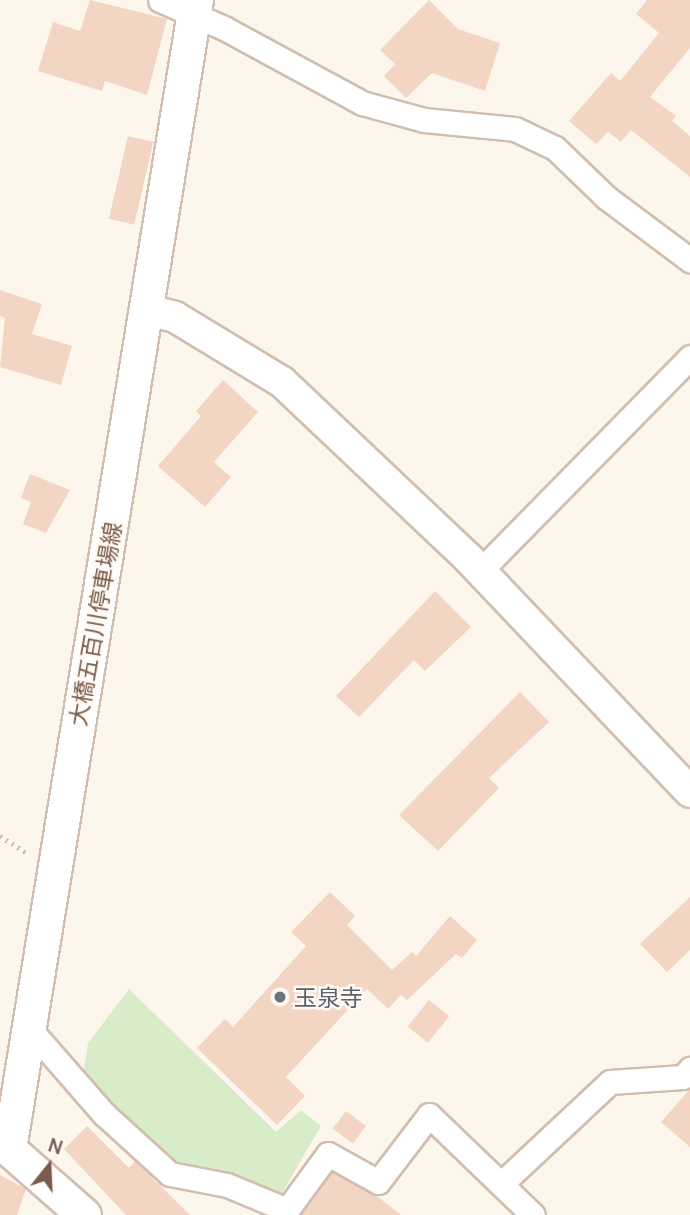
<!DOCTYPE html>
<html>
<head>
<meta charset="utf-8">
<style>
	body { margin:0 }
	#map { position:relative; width:690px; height:1215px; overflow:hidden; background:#fdf6ec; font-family:Manrope,"Noto Sans JP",sans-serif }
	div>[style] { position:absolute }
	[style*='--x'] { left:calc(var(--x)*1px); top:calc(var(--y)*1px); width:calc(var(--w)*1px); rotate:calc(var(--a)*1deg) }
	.green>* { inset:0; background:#d8ecc9 }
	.building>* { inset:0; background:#f3d5c3; transform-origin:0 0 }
	.path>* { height:4.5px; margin-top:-2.25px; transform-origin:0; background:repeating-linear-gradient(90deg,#d9b8a5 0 2px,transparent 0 7px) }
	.roads { filter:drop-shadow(2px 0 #d1beb0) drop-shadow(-2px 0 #d1beb0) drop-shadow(0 2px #d1beb0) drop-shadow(0 -2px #d1beb0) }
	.minor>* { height:23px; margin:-11.5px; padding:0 11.5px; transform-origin:11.5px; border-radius:11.5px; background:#fff }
	.tertiary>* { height:30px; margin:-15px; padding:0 15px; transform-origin:15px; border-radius:15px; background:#fff }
	.secondary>* { height:33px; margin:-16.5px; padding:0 16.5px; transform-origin:16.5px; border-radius:16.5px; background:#fff }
	.dots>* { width:19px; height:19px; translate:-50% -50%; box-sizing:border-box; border:4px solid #fffaf3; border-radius:50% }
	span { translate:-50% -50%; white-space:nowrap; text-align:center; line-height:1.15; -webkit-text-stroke:5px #fffaf3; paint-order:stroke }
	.street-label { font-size:23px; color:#7a5c4d }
	.worship-label { font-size:23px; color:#5b616d }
	.left { translate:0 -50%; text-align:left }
	.north { position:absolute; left:14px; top:1131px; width:70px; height:70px; -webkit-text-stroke:5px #fffaf3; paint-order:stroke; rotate:18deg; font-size:19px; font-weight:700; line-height:28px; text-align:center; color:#7a5c4d }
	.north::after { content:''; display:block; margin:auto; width:24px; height:32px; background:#7a5c4d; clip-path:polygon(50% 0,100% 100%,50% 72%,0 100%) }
</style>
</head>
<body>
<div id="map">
	<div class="green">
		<i style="clip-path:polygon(129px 989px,276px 1132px,301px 1110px,321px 1126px,282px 1193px,236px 1175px,176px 1164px,83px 1077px,88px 1043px)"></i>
	</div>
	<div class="building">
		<i style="clip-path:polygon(90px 0,167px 19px,147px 95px,105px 81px,102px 91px,38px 71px,53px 22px,80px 31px)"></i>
		<i style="clip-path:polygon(429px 0,458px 29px,500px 43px,485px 91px,432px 73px,406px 98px,384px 76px,395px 64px,380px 50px)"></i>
		<i style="clip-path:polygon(647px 0,690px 0,690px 48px,650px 97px,676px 116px,672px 121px,690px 136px,690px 177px,631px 130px,621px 142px,608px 132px,596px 144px,569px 121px,611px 73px,620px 81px,659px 33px,636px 14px)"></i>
		<i style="left:128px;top:136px;width:26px;height:85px;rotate:13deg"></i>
		<i style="clip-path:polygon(0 290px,42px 304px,32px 334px,72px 346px,61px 385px,0 367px,5px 318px,0 316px)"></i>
		<i style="clip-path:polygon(223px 380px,258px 412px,214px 462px,231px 477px,205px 507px,158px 466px,201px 416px,196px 411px)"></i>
		<i style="clip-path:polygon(30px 474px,70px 490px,46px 533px,23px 524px,31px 502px,21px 498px)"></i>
		<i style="clip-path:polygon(435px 591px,471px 627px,425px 671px,414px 660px,359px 717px,336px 696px)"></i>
		<i style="clip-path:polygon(520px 692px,549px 722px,489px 778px,499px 788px,438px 851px,399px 815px)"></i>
		<i style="clip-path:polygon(330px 892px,355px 916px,347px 925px,392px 970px,412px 952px,416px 956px,450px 916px,477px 940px,462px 958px,456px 954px,407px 1000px,401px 995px,388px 1009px,367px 989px,286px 1077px,305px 1096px,277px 1125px,197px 1048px,225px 1019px,233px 1027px,306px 946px,291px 932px)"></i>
		<i style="clip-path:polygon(690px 897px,690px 950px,667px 972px,640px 944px)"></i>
		<i style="left:429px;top:1000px;width:26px;height:34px;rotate:39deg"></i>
		<i style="clip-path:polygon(690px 1089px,690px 1147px,661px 1122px)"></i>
		<i style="left:346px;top:1111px;width:25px;height:22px;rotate:37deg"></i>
		<i style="clip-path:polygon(87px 1126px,129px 1168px,135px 1161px,190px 1215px,126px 1215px,64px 1149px)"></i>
		<i style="clip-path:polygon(332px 1172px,377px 1196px,401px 1215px,301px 1215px)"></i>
		<i style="clip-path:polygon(0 1175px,26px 1189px,17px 1215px,0 1215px)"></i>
	</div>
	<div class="path">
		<i style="--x:0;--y:836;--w:31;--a:32"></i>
	</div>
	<div class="roads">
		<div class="minor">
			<i style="--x:160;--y:0;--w:70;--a:23.6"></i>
			<i style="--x:224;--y:28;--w:157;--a:28.5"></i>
			<i style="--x:362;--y:103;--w:64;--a:15.3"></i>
			<i style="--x:424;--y:120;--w:91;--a:5.6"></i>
			<i style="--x:515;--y:129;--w:44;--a:25.4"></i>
			<i style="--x:555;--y:148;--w:72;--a:43.9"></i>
			<i style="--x:607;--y:198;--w:104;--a:36.8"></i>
			<i style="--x:480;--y:571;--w:300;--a:-45.5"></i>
			<i style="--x:28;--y:1027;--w:116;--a:48.9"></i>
			<i style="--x:104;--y:1114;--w:89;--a:42.3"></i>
			<i style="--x:170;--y:1174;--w:58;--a:10.9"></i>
			<i style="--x:227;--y:1185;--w:65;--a:22.6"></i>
			<i style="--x:287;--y:1210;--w:69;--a:-53.8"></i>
			<i style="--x:328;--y:1154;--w:57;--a:29.2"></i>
			<i style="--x:378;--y:1182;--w:84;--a:-52.7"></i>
			<i style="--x:429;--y:1115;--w:144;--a:43.9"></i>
			<i style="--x:501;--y:1184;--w:149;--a:-43.1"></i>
			<i style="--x:610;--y:1082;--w:73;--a:-3.9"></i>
			<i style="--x:683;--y:1077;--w:11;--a:-49"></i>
		</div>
		<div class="tertiary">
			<i style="--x:149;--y:310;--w:27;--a:15"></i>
			<i style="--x:175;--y:317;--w:125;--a:31.3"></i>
			<i style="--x:282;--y:382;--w:257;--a:43.4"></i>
			<i style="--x:469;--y:559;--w:321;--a:46.5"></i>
		</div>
		<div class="secondary">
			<i style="--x:84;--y:1215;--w:100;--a:-138.7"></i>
			<i style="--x:9;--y:1149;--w:1164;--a:-80.76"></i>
		</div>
	</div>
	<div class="dots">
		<i style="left:280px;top:997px;background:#6b7280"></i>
	</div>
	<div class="street-label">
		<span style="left:95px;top:624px;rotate:-80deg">大橋五百川停車場線</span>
	</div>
	<div class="worship-label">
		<span class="left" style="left:294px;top:997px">玉泉寺</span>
	</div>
	<div class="north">N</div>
</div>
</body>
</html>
